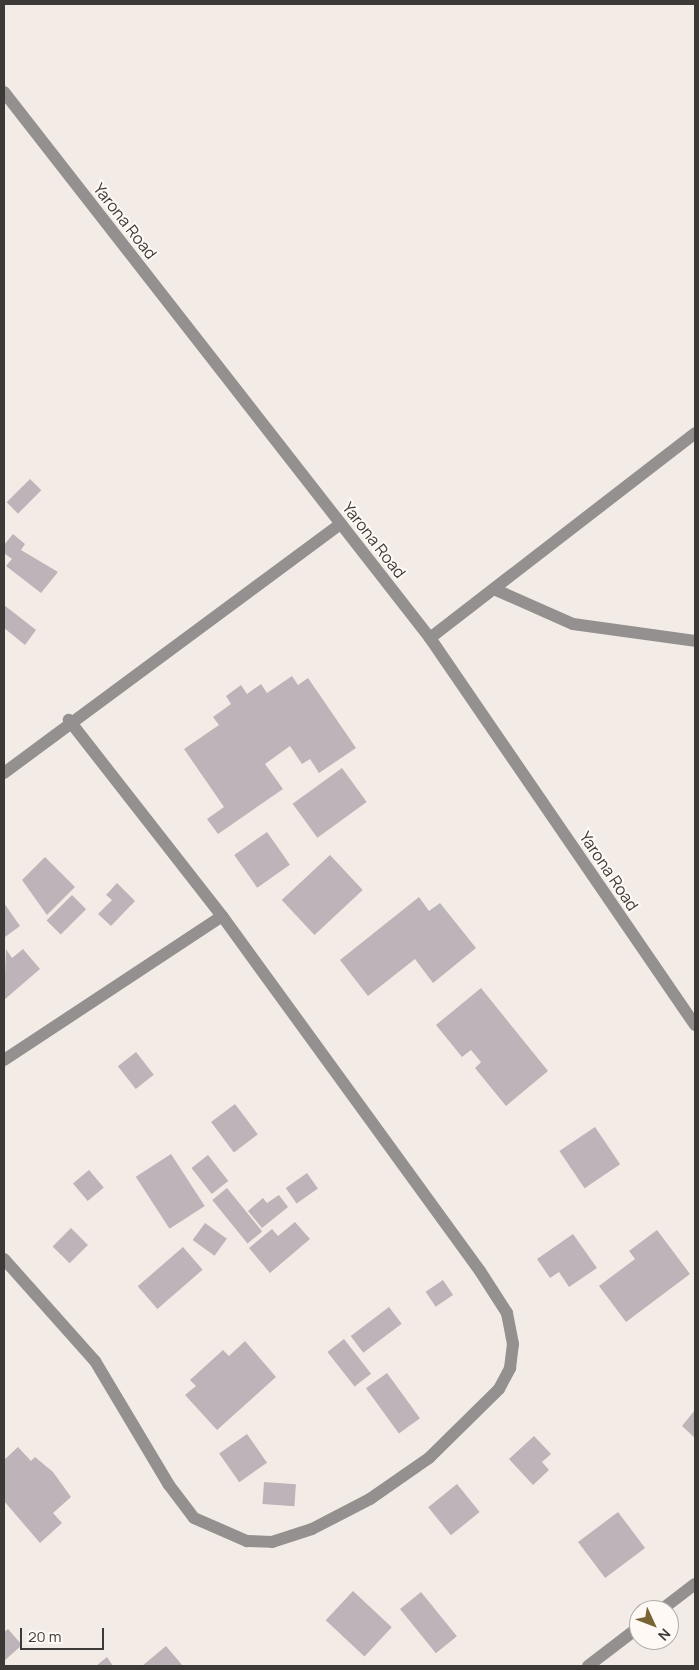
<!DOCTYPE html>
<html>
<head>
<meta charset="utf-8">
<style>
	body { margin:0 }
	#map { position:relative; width:699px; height:1670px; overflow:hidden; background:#f3ece6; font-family:Manrope,sans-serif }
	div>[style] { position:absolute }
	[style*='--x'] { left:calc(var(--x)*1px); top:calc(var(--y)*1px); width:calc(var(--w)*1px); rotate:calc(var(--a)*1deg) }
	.building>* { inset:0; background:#bcb4b8; transform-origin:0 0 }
	.minor>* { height:12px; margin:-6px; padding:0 6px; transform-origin:6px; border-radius:6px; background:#949090 }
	span { translate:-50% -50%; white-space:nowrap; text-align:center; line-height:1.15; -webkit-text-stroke:4px #fff9f5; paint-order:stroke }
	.street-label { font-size:16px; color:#3c3937 }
	.frame { position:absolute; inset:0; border:5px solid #3c3937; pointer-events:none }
	.north { position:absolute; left:629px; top:1600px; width:50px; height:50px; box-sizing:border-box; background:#fff9f5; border:1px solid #b1aca9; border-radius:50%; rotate:133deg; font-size:14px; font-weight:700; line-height:20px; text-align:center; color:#3c3937 }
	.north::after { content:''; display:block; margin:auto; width:18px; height:22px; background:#766432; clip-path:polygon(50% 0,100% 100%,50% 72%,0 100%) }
	.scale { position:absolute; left:20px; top:1628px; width:84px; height:22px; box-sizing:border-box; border:2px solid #3c3937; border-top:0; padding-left:6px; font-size:15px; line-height:18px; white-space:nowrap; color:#3c3937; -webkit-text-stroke:4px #fff9f5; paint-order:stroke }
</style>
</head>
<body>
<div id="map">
	<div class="building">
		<i style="left:30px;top:479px;width:16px;height:33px;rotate:45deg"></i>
		<i style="clip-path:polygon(13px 534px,25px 544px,21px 550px,58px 572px,41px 593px,6px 566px,12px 559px,4px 553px,4px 545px)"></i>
		<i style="clip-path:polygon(4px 605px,36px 630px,25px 645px,4px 628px)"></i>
		<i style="clip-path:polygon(292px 676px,298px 685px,308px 678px,356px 748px,319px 773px,310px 759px,302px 764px,290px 746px,265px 764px,283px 789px,218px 834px,207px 819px,224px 807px,184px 749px,219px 725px,213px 717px,231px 704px,226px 696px,241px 685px,247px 694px,261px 684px,267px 693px)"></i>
		<i style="left:342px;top:768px;width:42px;height:61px;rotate:54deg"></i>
		<i style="left:267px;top:832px;width:40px;height:40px;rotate:55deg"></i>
		<i style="left:330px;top:855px;width:48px;height:66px;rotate:47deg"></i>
		<i style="clip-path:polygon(45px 857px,75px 887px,47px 915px,22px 880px)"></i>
		<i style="clip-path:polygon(117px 883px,135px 901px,111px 926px,98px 914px,112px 900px,106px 895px)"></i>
		<i style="left:72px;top:895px;width:20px;height:36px;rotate:45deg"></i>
		<i style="clip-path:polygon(419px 897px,429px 911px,440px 903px,476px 948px,433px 983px,415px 959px,368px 996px,340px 960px)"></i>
		<i style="clip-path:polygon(4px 903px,20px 926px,5px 937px,4px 934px)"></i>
		<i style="clip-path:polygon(6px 949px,12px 958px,23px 949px,40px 969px,4px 1000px)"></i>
		<i style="clip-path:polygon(481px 988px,548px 1071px,506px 1106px,475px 1068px,481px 1062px,471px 1050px,462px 1057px,436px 1025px)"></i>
		<i style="left:136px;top:1052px;width:29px;height:23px;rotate:52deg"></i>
		<i style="left:235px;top:1104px;width:38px;height:30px;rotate:53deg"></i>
		<i style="left:595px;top:1127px;width:45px;height:43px;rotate:56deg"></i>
		<i style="left:171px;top:1154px;width:62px;height:42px;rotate:57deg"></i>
		<i style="left:208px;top:1155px;width:33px;height:21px;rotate:52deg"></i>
		<i style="left:89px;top:1170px;width:23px;height:21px;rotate:50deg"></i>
		<i style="left:307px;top:1173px;width:19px;height:26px;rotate:55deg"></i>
		<i style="left:227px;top:1188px;width:56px;height:19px;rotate:51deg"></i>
		<i style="clip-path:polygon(279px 1195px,288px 1207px,262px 1228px,248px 1211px,263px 1198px,267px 1203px)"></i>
		<i style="clip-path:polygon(295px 1222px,310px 1239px,270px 1273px,249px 1248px,272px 1229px,278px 1236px)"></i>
		<i style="left:205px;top:1223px;width:27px;height:21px;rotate:36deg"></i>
		<i style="left:71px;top:1228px;width:24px;height:26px;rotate:45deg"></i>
		<i style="clip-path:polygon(657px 1230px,690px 1274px,626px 1322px,599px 1286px,635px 1259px,629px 1251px)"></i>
		<i style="clip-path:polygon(573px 1234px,597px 1268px,569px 1287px,559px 1272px,550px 1278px,537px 1259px)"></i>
		<i style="left:183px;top:1247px;width:30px;height:60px;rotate:49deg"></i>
		<i style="left:443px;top:1280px;width:18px;height:21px;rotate:56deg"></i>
		<i style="left:389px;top:1307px;width:21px;height:48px;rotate:53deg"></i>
		<i style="left:344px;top:1339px;width:44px;height:21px;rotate:52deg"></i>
		<i style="clip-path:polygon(245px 1341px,276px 1377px,217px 1430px,185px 1395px,196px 1386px,190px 1380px,223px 1350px,229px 1356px)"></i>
		<i style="left:387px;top:1373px;width:56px;height:26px;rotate:54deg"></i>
		<i style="clip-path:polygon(695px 1410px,695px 1438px,682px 1426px)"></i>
		<i style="left:247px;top:1434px;width:35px;height:34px;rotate:55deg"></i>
		<i style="clip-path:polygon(534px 1436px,551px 1454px,542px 1462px,549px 1470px,533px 1485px,509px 1459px)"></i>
		<i style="clip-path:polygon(18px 1447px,31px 1461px,35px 1457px,53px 1472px,71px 1497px,53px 1513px,62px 1523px,40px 1543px,4px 1501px,4px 1460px)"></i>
		<i style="left:264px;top:1482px;width:32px;height:22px;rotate:4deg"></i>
		<i style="left:457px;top:1484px;width:36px;height:37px;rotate:51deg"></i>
		<i style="left:618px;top:1512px;width:45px;height:50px;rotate:53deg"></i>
		<i style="left:353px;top:1591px;width:53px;height:40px;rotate:43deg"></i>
		<i style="left:421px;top:1592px;width:57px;height:27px;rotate:51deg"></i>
		<i style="clip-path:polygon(8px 1629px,22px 1645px,4px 1661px,4px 1632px)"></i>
		<i style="clip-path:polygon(166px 1646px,182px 1665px,142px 1666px)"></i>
		<i style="clip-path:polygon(107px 1657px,113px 1666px,96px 1666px)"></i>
	</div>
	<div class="minor">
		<i style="--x:4;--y:92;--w:693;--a:52.04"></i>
		<i style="--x:430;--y:638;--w:469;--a:55.6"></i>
		<i style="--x:496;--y:590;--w:84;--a:23.8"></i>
		<i style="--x:573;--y:624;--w:123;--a:7.9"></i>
		<i style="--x:430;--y:638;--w:335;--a:-37.7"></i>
		<i style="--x:4;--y:773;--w:419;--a:-36.5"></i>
		<i style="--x:4;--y:1060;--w:261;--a:-33.4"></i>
		<i style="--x:4;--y:1259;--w:137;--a:48.3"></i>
		<i style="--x:95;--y:1361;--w:144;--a:59.2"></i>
		<i style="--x:169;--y:1485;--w:41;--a:52.9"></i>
		<i style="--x:194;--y:1518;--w:58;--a:23.5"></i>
		<i style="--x:247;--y:1541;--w:25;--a:2"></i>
		<i style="--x:272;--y:1542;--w:42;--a:-18"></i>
		<i style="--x:312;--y:1529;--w:65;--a:-27.3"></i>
		<i style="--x:370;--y:1499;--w:72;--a:-34.8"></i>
		<i style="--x:429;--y:1458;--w:98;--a:-44.6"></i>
		<i style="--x:499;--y:1389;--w:24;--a:-62"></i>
		<i style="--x:510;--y:1368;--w:24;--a:-83"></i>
		<i style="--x:513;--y:1344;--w:32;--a:-101"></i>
		<i style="--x:507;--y:1313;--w:50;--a:-122.7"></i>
		<i style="--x:480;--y:1271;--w:439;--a:-126"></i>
		<i style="--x:222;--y:916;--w:249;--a:-128"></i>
		<i style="--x:661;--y:1610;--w:43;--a:-37.4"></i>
		<i style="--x:588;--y:1666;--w:64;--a:-37.4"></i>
	</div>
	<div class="street-label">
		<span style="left:125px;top:221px;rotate:52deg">Yarona Road</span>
		<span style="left:374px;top:540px;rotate:52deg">Yarona Road</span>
		<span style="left:609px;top:871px;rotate:56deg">Yarona Road</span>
	</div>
	<div class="frame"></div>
	<div class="north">N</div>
	<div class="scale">20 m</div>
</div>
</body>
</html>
